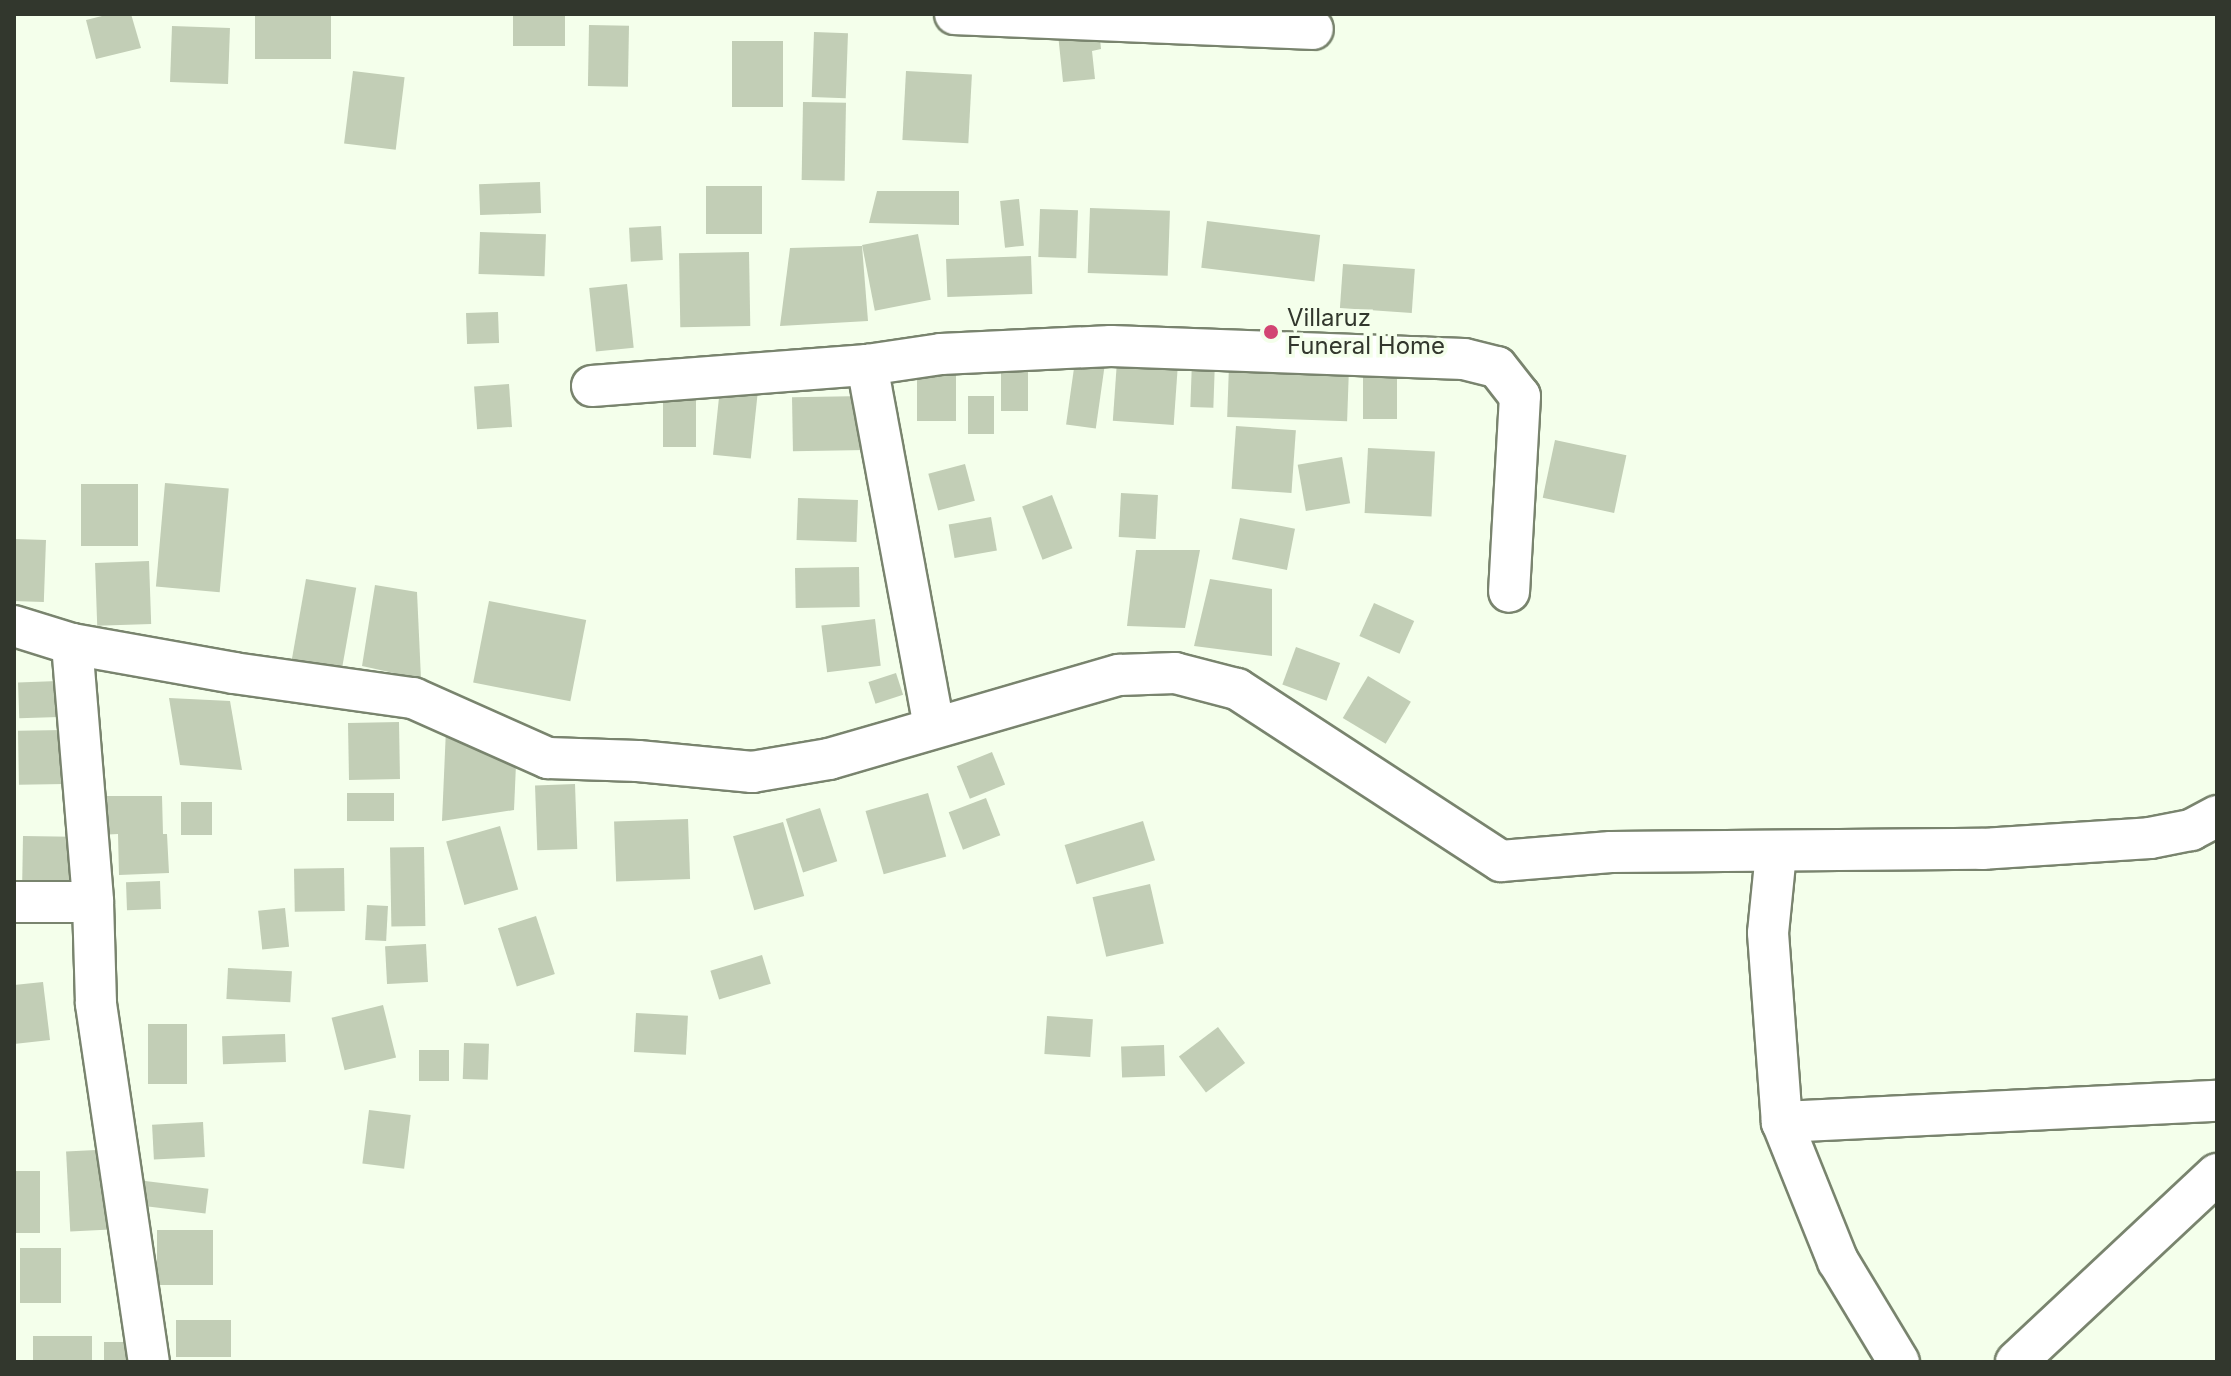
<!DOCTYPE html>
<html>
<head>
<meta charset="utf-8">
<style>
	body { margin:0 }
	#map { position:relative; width:2231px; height:1376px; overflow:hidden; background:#f4ffeb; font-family:Inter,sans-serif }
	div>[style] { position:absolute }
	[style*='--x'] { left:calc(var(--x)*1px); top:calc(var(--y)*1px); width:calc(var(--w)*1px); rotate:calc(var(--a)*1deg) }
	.building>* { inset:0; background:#c2ceb6; transform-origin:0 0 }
	.roads { filter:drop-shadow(2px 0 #79846e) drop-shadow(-2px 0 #79846e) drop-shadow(0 2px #79846e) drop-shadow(0 -2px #79846e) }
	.minor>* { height:40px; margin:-20px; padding:0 20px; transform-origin:20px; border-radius:20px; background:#fff }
	.dots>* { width:22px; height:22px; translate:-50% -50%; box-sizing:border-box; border:4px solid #f4ffeb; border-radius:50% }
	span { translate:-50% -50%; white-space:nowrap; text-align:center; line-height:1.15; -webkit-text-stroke:7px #f4ffeb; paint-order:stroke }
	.poi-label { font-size:24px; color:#32372d }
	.left { translate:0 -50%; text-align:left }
	.frame { position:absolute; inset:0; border:16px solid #32372d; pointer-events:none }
</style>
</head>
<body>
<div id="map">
	<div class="building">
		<i style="clip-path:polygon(110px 14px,131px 14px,141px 48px,96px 59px,86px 20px)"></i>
		<i style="left:255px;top:14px;width:76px;height:45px"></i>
		<i style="left:513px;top:14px;width:52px;height:32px"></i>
		<i style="left:589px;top:25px;width:40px;height:61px;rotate:1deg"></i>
		<i style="left:172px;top:26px;width:58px;height:56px;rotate:2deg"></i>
		<i style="clip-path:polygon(1099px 29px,1101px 49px,1092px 51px,1095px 79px,1063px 82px,1058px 34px)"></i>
		<i style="left:814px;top:32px;width:34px;height:65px;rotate:2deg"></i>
		<i style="left:732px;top:41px;width:51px;height:66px"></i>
		<i style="left:353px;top:71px;width:52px;height:73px;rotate:7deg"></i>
		<i style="left:906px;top:71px;width:66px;height:69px;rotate:3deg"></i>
		<i style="left:803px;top:102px;width:43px;height:78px;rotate:1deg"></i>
		<i style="left:540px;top:182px;width:31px;height:61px;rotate:88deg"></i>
		<i style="left:706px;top:186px;width:56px;height:48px"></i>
		<i style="clip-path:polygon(877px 191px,959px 191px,959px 225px,869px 223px)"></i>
		<i style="left:1019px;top:199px;width:47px;height:19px;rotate:84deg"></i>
		<i style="left:1090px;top:208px;width:80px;height:65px;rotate:2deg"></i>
		<i style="left:1040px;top:209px;width:38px;height:48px;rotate:2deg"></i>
		<i style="left:1207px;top:221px;width:114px;height:47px;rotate:7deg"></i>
		<i style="left:661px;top:226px;width:34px;height:32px;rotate:87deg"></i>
		<i style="left:480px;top:232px;width:66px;height:42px;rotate:2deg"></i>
		<i style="left:918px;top:234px;width:67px;height:57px;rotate:79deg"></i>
		<i style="clip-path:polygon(862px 246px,868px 321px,780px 326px,790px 248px)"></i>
		<i style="left:749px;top:252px;width:74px;height:70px;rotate:89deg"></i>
		<i style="left:1031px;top:256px;width:38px;height:85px;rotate:88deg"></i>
		<i style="left:1343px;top:264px;width:72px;height:44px;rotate:4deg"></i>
		<i style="left:627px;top:284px;width:64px;height:38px;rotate:84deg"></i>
		<i style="left:498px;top:312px;width:31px;height:32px;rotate:88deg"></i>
		<i style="left:1192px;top:360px;width:23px;height:47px;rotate:2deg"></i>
		<i style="left:1075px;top:361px;width:30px;height:64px;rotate:8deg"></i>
		<i style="left:1117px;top:361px;width:61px;height:60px;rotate:4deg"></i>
		<i style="left:1001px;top:363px;width:27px;height:48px"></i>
		<i style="left:1229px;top:365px;width:120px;height:52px;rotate:2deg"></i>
		<i style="left:917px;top:369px;width:39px;height:52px"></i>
		<i style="left:1363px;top:370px;width:34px;height:49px"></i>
		<i style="left:509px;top:384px;width:43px;height:35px;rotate:86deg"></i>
		<i style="left:720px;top:388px;width:38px;height:67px;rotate:6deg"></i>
		<i style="left:663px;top:389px;width:33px;height:58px"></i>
		<i style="left:865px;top:396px;width:54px;height:73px;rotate:89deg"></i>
		<i style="left:968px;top:396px;width:26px;height:38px"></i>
		<i style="left:1236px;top:426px;width:60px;height:63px;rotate:4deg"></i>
		<i style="left:1555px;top:440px;width:73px;height:59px;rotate:12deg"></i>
		<i style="left:1368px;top:448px;width:67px;height:65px;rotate:3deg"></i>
		<i style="left:1342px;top:457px;width:47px;height:45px;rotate:80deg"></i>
		<i style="left:965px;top:464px;width:38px;height:38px;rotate:75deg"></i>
		<i style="left:165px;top:483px;width:64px;height:104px;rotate:5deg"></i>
		<i style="left:81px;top:484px;width:57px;height:62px"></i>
		<i style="left:1121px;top:493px;width:37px;height:44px;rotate:3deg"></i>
		<i style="left:1052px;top:495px;width:57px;height:32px;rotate:69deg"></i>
		<i style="left:798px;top:498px;width:60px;height:42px;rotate:2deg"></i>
		<i style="left:991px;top:517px;width:34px;height:43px;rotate:80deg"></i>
		<i style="left:1240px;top:518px;width:56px;height:42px;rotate:11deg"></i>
		<i style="left:14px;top:539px;width:32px;height:62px;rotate:2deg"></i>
		<i style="clip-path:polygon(1136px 550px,1200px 550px,1185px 628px,1127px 626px)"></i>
		<i style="left:149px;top:561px;width:63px;height:54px;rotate:88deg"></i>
		<i style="left:859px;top:567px;width:40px;height:64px;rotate:89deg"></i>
		<i style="left:306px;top:579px;width:51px;height:90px;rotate:10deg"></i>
		<i style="clip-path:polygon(1210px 579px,1272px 589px,1272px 656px,1194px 646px)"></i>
		<i style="clip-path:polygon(375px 585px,417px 592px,421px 679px,362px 666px)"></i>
		<i style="left:489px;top:601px;width:99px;height:83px;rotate:11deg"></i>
		<i style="left:1374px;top:603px;width:44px;height:36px;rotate:24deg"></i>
		<i style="left:875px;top:619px;width:47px;height:54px;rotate:83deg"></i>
		<i style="left:1296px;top:647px;width:47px;height:40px;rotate:20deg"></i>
		<i style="left:896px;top:673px;width:23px;height:29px;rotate:72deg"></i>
		<i style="left:1368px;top:676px;width:50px;height:49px;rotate:31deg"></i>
		<i style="left:58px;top:681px;width:36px;height:40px;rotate:88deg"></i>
		<i style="clip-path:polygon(169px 698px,230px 701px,242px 770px,180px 765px)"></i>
		<i style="left:399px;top:722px;width:57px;height:51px;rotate:89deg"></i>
		<i style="clip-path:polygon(446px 729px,516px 764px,514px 810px,442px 821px)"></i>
		<i style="left:64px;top:730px;width:54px;height:46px;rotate:89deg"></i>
		<i style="left:992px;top:752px;width:35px;height:38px;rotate:68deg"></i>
		<i style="left:575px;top:784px;width:65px;height:40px;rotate:88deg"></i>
		<i style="left:347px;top:793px;width:47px;height:28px"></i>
		<i style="left:928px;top:793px;width:66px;height:65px;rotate:74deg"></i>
		<i style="clip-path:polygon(98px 796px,162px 796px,163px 834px,167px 834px,169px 873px,119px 875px,118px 834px,98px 835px)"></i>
		<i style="left:986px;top:798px;width:40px;height:40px;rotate:69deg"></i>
		<i style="left:181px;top:802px;width:31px;height:33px"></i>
		<i style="left:820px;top:808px;width:56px;height:36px;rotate:72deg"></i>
		<i style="left:688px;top:819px;width:60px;height:74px;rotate:88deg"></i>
		<i style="left:1143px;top:821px;width:41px;height:82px;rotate:73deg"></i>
		<i style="left:783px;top:822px;width:77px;height:52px;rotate:74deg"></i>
		<i style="left:500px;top:826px;width:66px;height:56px;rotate:74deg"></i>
		<i style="left:23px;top:836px;width:49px;height:47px;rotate:1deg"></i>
		<i style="left:424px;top:847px;width:79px;height:34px;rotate:89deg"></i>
		<i style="left:344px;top:868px;width:43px;height:50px;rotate:89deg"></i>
		<i style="left:160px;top:881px;width:28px;height:34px;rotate:88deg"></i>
		<i style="left:1150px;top:884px;width:61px;height:59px;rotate:77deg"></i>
		<i style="left:367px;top:905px;width:21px;height:35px;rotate:3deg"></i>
		<i style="left:285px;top:908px;width:39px;height:27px;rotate:84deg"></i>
		<i style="left:536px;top:916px;width:61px;height:40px;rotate:72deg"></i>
		<i style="left:426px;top:944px;width:38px;height:41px;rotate:87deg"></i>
		<i style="left:762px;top:955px;width:30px;height:54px;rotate:73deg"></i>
		<i style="left:228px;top:968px;width:64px;height:31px;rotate:3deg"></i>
		<i style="clip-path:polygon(43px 982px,50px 1040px,14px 1044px,14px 985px)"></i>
		<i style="left:383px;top:1005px;width:54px;height:53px;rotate:76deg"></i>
		<i style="left:636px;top:1013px;width:52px;height:39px;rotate:3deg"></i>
		<i style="left:1047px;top:1016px;width:46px;height:38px;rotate:4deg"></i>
		<i style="left:148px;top:1024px;width:39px;height:60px"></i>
		<i style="left:1218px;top:1027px;width:45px;height:49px;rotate:53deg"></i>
		<i style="left:285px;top:1034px;width:28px;height:63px;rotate:88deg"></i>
		<i style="left:464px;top:1043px;width:25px;height:36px;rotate:2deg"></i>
		<i style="left:1164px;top:1045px;width:31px;height:43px;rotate:88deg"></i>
		<i style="left:419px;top:1050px;width:30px;height:31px"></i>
		<i style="left:369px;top:1110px;width:42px;height:54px;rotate:7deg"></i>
		<i style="left:203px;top:1122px;width:35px;height:51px;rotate:87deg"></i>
		<i style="left:116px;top:1149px;width:80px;height:50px;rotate:87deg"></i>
		<i style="left:14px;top:1171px;width:26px;height:62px"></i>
		<i style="left:137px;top:1180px;width:72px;height:25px;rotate:7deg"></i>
		<i style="left:213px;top:1230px;width:55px;height:56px;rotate:90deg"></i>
		<i style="left:20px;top:1248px;width:41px;height:55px"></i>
		<i style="left:231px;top:1320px;width:37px;height:55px;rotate:90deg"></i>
		<i style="left:92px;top:1336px;width:26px;height:59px;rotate:90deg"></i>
		<i style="left:142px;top:1342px;width:20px;height:38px;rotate:90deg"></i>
	</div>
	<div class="roads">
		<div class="minor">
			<i style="--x:955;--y:14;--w:358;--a:2.4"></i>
			<i style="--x:867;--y:365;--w:368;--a:79.5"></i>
			<i style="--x:592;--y:386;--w:276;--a:-4.4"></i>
			<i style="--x:867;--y:365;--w:75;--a:-8.5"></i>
			<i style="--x:941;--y:354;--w:170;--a:-2.7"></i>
			<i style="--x:1111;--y:346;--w:353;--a:2.1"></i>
			<i style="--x:1464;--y:359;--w:34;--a:14"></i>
			<i style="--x:1497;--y:367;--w:37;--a:52"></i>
			<i style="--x:1520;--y:396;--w:196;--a:93.2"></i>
			<i style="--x:14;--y:626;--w:61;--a:17.2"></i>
			<i style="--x:72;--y:644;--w:165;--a:10.1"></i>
			<i style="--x:234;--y:673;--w:181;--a:8"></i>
			<i style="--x:413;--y:698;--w:148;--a:24"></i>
			<i style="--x:548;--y:758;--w:90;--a:1.9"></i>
			<i style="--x:638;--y:761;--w:115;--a:5.5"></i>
			<i style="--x:752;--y:772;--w:78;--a:-9.6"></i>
			<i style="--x:829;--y:759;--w:302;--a:-16.2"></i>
			<i style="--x:1119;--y:675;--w:56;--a:-2"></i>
			<i style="--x:1175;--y:673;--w:64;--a:14.5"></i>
			<i style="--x:1237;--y:689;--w:315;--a:33.1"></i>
			<i style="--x:1501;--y:861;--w:110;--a:-4.7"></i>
			<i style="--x:1611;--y:852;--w:371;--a:-0.5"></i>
			<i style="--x:1982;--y:849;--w:168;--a:-3.7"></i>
			<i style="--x:2150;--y:838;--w:42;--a:-11"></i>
			<i style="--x:2191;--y:830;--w:30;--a:-28"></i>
			<i style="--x:72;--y:644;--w:259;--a:85.3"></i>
			<i style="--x:93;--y:902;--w:102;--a:88.3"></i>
			<i style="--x:96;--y:1004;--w:362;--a:81.6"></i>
			<i style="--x:1776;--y:853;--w:80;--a:95.7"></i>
			<i style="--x:1768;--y:933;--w:190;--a:85.8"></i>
			<i style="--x:1782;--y:1122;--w:150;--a:68.1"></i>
			<i style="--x:1838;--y:1261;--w:118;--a:58.9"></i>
			<i style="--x:14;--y:902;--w:79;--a:0"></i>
			<i style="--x:1782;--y:1122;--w:436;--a:-2.8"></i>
			<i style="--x:2016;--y:1362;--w:275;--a:-43.1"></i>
		</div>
	</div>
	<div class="dots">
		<i style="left:1271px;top:332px;background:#d24573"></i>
	</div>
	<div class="poi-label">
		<span class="left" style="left:1287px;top:332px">Villaruz<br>Funeral Home</span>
	</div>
	<div class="frame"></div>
</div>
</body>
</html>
